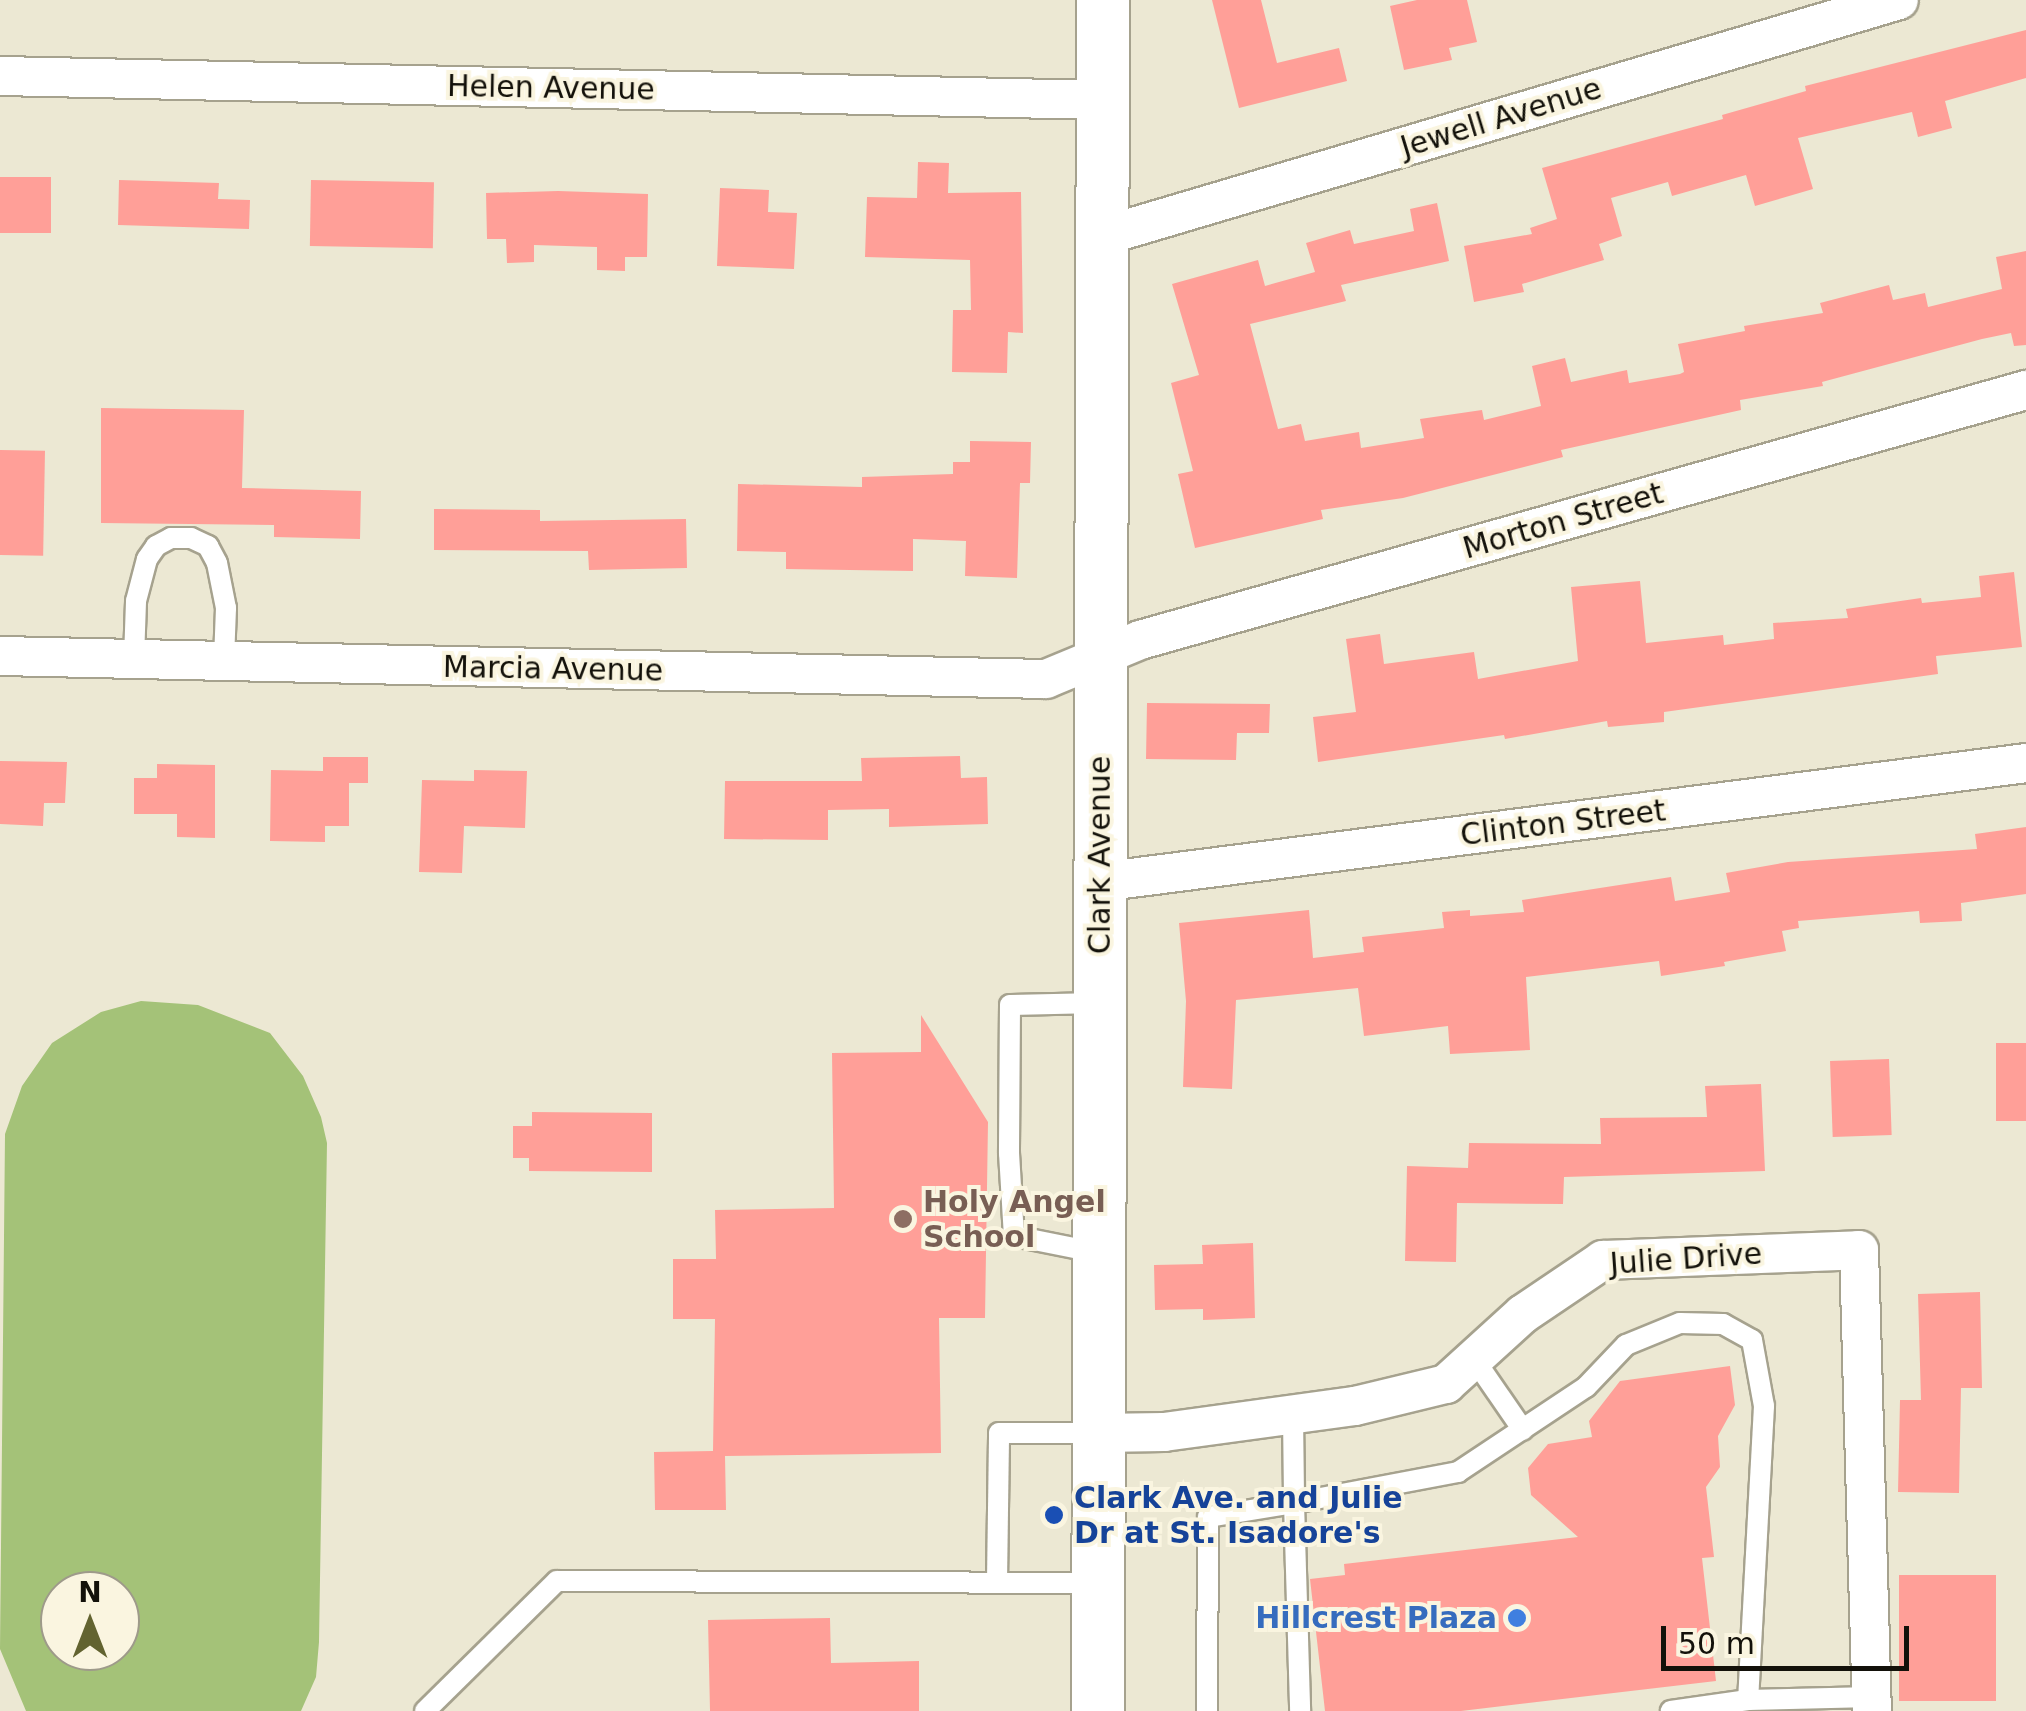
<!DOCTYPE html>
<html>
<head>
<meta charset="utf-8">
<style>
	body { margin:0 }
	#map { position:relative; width:2026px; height:1711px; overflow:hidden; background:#ece8d3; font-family:"DejaVu Sans",sans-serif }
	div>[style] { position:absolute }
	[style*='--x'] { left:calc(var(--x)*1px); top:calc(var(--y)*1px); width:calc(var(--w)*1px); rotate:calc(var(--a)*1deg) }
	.green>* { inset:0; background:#a4c278 }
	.building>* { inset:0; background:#ff9f98; transform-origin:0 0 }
	.roads { filter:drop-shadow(2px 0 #a6a28e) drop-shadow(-2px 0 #a6a28e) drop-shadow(0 2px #a6a28e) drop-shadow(0 -2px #a6a28e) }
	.lane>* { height:20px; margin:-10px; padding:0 10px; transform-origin:10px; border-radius:10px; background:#fff }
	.street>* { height:38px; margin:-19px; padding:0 19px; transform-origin:19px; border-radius:19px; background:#fff }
	.secondary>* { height:52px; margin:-26px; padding:0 26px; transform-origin:26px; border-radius:26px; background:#fff }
	.dots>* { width:28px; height:28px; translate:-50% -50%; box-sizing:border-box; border:5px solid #faf5e0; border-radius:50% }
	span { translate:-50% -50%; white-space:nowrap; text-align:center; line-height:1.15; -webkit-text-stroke:8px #faf5e0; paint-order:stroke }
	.street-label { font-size:30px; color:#13110a }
	.education-label { font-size:30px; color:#785e54; font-weight:700 }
	.left { translate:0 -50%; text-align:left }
	.transit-label { font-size:30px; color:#164399; font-weight:700 }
	.shop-label { font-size:30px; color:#366cbe; font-weight:700 }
	.right { translate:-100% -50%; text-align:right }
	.north { position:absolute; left:40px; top:1571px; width:100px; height:100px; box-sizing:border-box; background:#faf5e0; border:2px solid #9e9a8a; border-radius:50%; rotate:0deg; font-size:28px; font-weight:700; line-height:40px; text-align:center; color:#13110a }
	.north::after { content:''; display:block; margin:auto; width:35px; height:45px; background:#626330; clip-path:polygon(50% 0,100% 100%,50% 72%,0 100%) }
	.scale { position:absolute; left:1661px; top:1626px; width:248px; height:45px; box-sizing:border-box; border:5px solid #13110a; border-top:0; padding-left:12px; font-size:30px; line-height:35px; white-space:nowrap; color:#13110a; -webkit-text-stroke:8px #faf5e0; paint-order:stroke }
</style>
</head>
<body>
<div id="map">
	<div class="green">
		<i style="clip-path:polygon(evenodd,141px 1001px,198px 1005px,270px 1033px,303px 1076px,321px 1117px,327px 1143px,319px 1642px,316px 1677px,301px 1711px,26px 1711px,0 1649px,5px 1134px,22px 1086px,52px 1043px,101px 1012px,141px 1001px,60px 1591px,120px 1591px,120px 1651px,60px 1651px,60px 1591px)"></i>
	</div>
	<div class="building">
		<i style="clip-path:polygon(1212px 0,1261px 0,1277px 63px,1339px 48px,1347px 81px,1239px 108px)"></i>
		<i style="clip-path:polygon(1417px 0,1467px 0,1477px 42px,1449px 48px,1452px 60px,1404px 70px,1390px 6px)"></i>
		<i style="clip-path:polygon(2026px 30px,2026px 78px,1945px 101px,1952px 128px,1918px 137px,1912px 112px,1798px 138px,1813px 189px,1755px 206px,1746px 175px,1672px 196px,1668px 182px,1611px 198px,1622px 236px,1599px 244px,1604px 260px,1522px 284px,1524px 292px,1474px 302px,1464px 246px,1532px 234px,1530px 228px,1557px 219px,1542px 168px,1723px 119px,1722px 115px,1806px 91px,1805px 86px)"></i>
		<i style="clip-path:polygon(918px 162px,949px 163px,948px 193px,1021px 192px,1023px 333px,1008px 332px,1007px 373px,952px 372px,953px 310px,971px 310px,970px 260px,865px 257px,867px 197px,917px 198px)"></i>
		<i style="left:0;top:177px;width:51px;height:56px"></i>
		<i style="clip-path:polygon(119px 180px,219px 183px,218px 199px,250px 200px,249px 229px,118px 225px)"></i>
		<i style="left:311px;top:180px;width:123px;height:66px;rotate:1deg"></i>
		<i style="clip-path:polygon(720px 188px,769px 190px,768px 212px,797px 213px,794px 269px,717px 266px)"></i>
		<i style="clip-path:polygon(558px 191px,648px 194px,647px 257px,625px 257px,625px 271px,597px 270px,597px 247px,534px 245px,534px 262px,507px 263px,506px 239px,487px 239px,486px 193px)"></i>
		<i style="clip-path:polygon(1437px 203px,1449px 261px,1341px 285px,1346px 301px,1250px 324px,1278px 429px,1301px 424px,1305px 441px,1359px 432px,1361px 448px,1424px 438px,1420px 419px,1482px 410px,1484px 420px,1541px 406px,1532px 366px,1565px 358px,1571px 382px,1627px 370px,1629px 383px,1680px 374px,1684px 372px,1678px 344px,1745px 331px,1744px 326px,1823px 313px,1820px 303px,1889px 285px,1893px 300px,1925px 293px,1928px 307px,2002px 289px,1996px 257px,2026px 251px,2026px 345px,2014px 346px,2011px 333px,1982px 339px,1822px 382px,1823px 386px,1740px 400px,1741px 410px,1561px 450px,1563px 457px,1403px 498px,1321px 510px,1323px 519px,1195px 548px,1178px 474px,1193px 471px,1171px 383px,1199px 375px,1172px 284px,1258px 260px,1265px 286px,1315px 272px,1306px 243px,1350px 230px,1354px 244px,1414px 231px,1410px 209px)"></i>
		<i style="clip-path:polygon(101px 408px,244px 410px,242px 488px,361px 491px,360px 539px,274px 537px,274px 525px,101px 523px)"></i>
		<i style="clip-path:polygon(970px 441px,1031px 442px,1030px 483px,1020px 483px,1017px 578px,965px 576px,966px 541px,913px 539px,913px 571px,786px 569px,786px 552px,737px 551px,738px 484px,862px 487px,862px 477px,953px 474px,953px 462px,970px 462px)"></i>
		<i style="left:0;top:450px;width:45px;height:105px;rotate:1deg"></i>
		<i style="clip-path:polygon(434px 509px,540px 510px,540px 521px,686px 519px,687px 568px,589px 570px,588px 551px,434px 550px)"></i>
		<i style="clip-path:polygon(2014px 572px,2022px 647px,1936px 656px,1938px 674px,1664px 712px,1664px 722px,1608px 727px,1607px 721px,1505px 739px,1504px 735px,1318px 762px,1313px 717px,1356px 712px,1346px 639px,1380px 634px,1384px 664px,1474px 652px,1478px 679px,1578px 661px,1571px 587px,1640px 581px,1646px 643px,1723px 635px,1724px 645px,1774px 639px,1773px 623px,1848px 618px,1846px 609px,1921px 598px,1922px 603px,1981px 597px,1979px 576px)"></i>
		<i style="clip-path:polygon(1147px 703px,1270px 704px,1269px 733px,1237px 733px,1236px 760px,1146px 759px)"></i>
		<i style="clip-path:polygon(960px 756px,961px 778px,987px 777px,988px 824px,889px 827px,889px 809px,828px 810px,828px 840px,724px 839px,725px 781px,862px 781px,861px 758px)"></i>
		<i style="clip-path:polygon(323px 757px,368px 757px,368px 783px,349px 783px,349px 826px,325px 826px,325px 842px,270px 841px,271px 770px,323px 771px)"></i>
		<i style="clip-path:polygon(0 761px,67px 762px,65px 803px,44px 803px,43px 826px,0 824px)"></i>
		<i style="clip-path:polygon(157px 764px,215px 765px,215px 838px,177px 837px,177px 814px,134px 814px,134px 778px,157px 778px)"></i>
		<i style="clip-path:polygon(474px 770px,527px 771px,525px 828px,464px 826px,462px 873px,419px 872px,422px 780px,474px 781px)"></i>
		<i style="clip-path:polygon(2026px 827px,2026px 894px,1961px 903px,1962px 921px,1920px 923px,1919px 911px,1798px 921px,1799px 928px,1782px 931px,1786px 951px,1724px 962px,1725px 966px,1661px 976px,1659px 961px,1526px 977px,1530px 1050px,1450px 1054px,1448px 1026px,1364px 1036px,1358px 988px,1236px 1000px,1232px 1089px,1183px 1087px,1186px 1001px,1179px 923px,1309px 910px,1313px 958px,1364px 952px,1362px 937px,1444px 928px,1442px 912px,1470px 910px,1470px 916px,1524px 912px,1522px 900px,1671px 877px,1675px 901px,1730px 892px,1726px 873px,1788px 862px,1977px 849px,1975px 834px)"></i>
		<i style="clip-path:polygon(921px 1015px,988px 1122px,985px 1318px,939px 1318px,941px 1453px,725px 1456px,726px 1510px,655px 1510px,654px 1452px,713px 1451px,715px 1319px,673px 1319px,673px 1259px,716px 1259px,715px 1210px,834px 1208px,832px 1053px,921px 1052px)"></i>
		<i style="left:1996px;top:1043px;width:30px;height:78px"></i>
		<i style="left:1889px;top:1059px;width:76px;height:59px;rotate:88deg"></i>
		<i style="clip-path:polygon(1761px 1084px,1765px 1171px,1564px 1177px,1563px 1204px,1457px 1203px,1456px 1262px,1405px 1261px,1407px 1166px,1468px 1168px,1469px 1143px,1601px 1144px,1600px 1118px,1707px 1117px,1705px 1086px)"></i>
		<i style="clip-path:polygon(532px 1112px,652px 1113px,652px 1172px,529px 1171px,529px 1158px,513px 1158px,513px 1126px,532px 1126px)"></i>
		<i style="clip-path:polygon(1253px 1243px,1255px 1318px,1203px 1320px,1203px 1309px,1155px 1310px,1154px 1265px,1203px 1264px,1202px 1245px)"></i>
		<i style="clip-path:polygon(1980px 1292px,1982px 1388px,1961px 1388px,1959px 1493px,1898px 1492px,1900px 1400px,1921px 1400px,1918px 1294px)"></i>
		<i style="clip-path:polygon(1730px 1366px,1735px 1405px,1718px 1436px,1720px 1467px,1706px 1487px,1714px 1557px,1702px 1558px,1716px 1681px,1461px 1711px,1325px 1711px,1310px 1579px,1345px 1575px,1344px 1564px,1578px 1537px,1531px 1495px,1528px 1468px,1548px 1444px,1592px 1437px,1589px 1421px,1620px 1381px)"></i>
		<i style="left:1899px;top:1575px;width:97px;height:126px"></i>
		<i style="clip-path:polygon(830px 1618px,831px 1663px,919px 1661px,919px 1711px,710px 1711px,708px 1620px)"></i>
	</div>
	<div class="roads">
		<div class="lane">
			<i style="--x:134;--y:659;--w:58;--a:-88"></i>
			<i style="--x:136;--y:601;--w:43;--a:-75.3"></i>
			<i style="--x:147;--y:559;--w:16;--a:-55"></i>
			<i style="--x:156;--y:546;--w:17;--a:-28"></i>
			<i style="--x:171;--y:538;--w:20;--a:0"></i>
			<i style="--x:191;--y:538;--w:19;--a:25"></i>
			<i style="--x:208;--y:546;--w:19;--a:62"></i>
			<i style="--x:217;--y:563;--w:46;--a:78.7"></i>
			<i style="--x:226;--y:608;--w:53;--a:92.2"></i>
			<i style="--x:1098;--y:1003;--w:88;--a:178.7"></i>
			<i style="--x:1010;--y:1005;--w:148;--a:90.4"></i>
			<i style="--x:1009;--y:1153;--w:83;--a:86.6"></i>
			<i style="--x:1014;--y:1236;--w:87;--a:11.3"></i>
			<i style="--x:1474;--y:1359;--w:86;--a:55.4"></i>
			<i style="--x:1293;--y:1415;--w:88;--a:89.3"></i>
			<i style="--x:1294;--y:1503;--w:167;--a:-10.7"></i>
			<i style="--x:1458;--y:1472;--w:154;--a:-33.6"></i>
			<i style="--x:1586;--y:1387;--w:58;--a:-46.4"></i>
			<i style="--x:1626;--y:1345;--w:58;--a:-22.2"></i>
			<i style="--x:1680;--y:1323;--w:43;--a:1.3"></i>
			<i style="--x:1723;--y:1324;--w:33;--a:29"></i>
			<i style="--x:1752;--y:1340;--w:67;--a:79.7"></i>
			<i style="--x:1764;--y:1406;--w:294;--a:93.1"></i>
			<i style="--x:1748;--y:1700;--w:78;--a:171.9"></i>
			<i style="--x:997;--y:1581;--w:148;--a:-89.2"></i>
			<i style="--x:999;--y:1433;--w:98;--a:0"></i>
			<i style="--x:1748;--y:1700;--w:124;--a:-1.4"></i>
			<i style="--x:425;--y:1711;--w:185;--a:-44.6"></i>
			<i style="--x:557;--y:1581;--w:541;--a:0.21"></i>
			<i style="--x:1207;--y:1711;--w:194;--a:-89.7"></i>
			<i style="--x:1208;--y:1517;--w:87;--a:-9.2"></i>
			<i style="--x:1294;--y:1503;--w:208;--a:88.3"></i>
		</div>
		<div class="street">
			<i style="--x:0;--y:76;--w:1103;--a:1.25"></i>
			<i style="--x:1103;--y:236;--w:830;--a:-16.51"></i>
			<i style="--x:0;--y:656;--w:1046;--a:1.26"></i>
			<i style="--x:1046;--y:679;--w:102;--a:-22.5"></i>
			<i style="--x:1140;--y:640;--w:921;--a:-15.76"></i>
			<i style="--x:1100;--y:882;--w:934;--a:-7.32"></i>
			<i style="--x:1099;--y:1433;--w:65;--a:-0.9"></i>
			<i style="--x:1164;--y:1432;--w:193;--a:-7.8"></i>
			<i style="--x:1355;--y:1406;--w:94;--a:-13.6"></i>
			<i style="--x:1446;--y:1384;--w:104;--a:-42.3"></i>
			<i style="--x:1523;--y:1314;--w:97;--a:-34"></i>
			<i style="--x:1603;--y:1260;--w:256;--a:-2.2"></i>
			<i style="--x:1859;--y:1250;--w:461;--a:88.4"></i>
		</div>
		<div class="secondary">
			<i style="--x:1098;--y:1711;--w:1711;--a:-89.83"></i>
		</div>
	</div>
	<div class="dots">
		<i style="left:903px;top:1219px;background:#8d6e63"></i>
		<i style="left:1054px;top:1515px;background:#1a4fb4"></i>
		<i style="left:1517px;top:1618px;background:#3f7fe0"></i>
	</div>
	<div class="street-label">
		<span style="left:551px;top:88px;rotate:1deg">Helen Avenue</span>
		<span style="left:1501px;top:118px;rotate:-17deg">Jewell Avenue</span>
		<span style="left:1563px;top:521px;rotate:-16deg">Morton Street</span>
		<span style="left:553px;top:669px;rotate:1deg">Marcia Avenue</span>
		<span style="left:1563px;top:823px;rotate:-7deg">Clinton Street</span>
		<span style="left:1100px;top:855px;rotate:-90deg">Clark Avenue</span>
		<span style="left:1686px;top:1259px;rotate:-4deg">Julie Drive</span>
	</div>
	<div class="education-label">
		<span class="left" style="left:923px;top:1219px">Holy Angel<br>School</span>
	</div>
	<div class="transit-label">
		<span class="left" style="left:1074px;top:1515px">Clark Ave. and Julie<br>Dr at St. Isadore's</span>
	</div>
	<div class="shop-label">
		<span class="right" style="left:1497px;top:1618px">Hillcrest Plaza</span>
	</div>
	<div class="north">N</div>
	<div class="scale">50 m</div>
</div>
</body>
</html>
